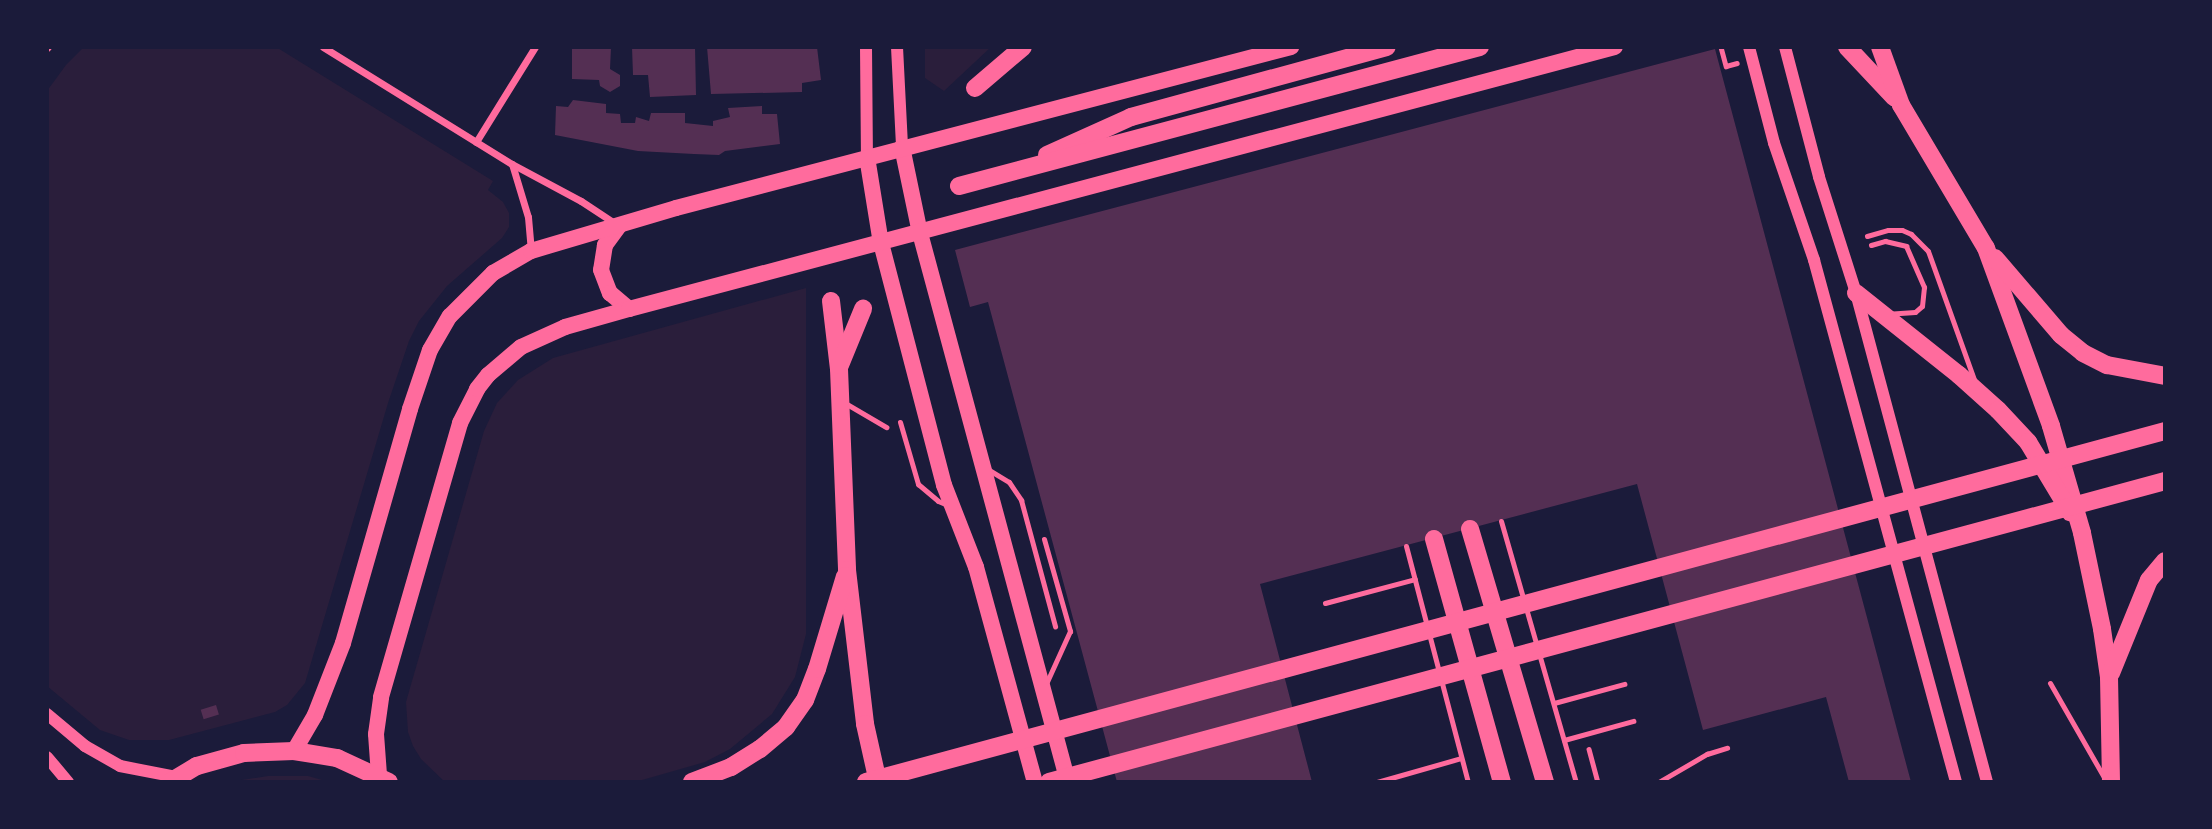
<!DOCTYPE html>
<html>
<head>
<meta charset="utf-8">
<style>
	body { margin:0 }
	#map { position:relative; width:2212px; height:829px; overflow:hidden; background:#1b1b3a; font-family:Roboto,sans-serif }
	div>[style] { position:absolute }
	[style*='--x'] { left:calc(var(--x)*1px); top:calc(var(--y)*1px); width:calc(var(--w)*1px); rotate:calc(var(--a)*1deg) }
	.green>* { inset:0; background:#2a1e3b }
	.building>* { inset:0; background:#542f53; transform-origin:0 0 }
	.path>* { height:4.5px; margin:-2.25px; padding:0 2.25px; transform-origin:2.25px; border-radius:2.25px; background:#ff6b9d }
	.service>* { height:5px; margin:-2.5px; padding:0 2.5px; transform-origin:2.5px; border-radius:2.5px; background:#ff6b9d }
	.minor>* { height:7px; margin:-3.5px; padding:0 3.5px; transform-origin:3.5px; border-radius:3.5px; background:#ff6b9d }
	.tertiary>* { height:12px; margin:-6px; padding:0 6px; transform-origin:6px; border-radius:6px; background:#ff6b9d }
	.primary>* { height:16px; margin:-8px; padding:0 8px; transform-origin:8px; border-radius:8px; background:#ff6b9d }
	.trunk>* { height:18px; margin:-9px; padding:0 9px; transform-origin:9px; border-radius:9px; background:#ff6b9d }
	span { translate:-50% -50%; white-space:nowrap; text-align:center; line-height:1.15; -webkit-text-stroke:5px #1b1b3a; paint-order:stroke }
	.frame { position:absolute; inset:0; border:49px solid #1b1b3a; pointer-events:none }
</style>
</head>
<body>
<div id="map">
	<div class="green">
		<i style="clip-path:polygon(84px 47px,276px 47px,493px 181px,488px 190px,503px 202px,509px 213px,509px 227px,502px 238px,447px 286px,419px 321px,409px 341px,388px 403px,305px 683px,287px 705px,275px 712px,169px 740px,129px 740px,100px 730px,47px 686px,47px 91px,66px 65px)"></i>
		<i style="clip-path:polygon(925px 47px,991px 47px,944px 91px,925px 78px)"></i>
		<i style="clip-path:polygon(806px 288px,806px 634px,795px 677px,772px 714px,730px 749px,705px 762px,635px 782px,445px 782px,421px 759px,413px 746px,408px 732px,406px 702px,484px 431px,497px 403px,518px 380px,553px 358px)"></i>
		<i style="clip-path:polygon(268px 776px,308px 776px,329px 782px,229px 782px)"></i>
	</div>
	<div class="building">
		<i style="clip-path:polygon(572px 47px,611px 47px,610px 69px,620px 75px,620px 86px,610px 92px,600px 86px,599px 80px,572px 79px)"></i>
		<i style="clip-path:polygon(632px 47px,695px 47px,696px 95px,650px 97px,648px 75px,633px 75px)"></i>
		<i style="clip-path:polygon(707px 47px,817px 47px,821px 80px,802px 83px,802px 92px,711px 94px)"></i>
		<i style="clip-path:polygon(1715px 49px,1911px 782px,1849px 782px,1826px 697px,1703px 730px,1637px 484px,1260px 584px,1312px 782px,1117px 782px,988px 302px,970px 307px,955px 250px)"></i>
		<i style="clip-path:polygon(573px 100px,606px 104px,606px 113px,620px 114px,621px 123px,635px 123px,636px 117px,649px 121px,651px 113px,685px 113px,685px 123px,713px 126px,713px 121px,730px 117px,728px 108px,762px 106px,762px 114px,777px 114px,780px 144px,725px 151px,719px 155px,694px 154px,638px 151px,555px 135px,556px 106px,568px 107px)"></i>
		<i style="left:216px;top:705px;width:10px;height:16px;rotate:73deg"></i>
	</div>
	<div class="path">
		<i style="--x:1721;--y:47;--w:20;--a:75"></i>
		<i style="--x:1726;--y:66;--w:11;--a:-15"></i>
		<i style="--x:1589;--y:749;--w:34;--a:75"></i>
		<i style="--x:1659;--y:782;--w:56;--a:-30.3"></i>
		<i style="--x:1707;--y:754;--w:21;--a:-17"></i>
	</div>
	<div class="service">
		<i style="--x:1867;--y:236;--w:22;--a:-16"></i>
		<i style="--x:1888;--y:230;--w:14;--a:0"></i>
		<i style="--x:1902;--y:230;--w:10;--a:24"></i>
		<i style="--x:1911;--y:234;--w:24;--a:45"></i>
		<i style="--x:1928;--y:251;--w:139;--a:70.3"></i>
		<i style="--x:1871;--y:245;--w:15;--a:-16"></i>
		<i style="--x:1885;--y:241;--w:22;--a:13"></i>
		<i style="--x:1906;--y:246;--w:45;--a:66.3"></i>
		<i style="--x:1924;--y:287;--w:19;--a:96"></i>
		<i style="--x:1922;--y:306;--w:9;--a:139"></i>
		<i style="--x:1915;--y:312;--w:26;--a:176"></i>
		<i style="--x:845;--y:403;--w:48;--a:30.3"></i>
		<i style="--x:900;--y:422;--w:65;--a:73.8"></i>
		<i style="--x:918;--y:484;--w:26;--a:40"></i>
		<i style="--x:938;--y:501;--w:11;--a:22"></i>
		<i style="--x:989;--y:470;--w:23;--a:31"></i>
		<i style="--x:1009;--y:482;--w:22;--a:56"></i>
		<i style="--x:1021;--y:500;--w:131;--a:74.9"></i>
		<i style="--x:1501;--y:521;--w:272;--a:74"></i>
		<i style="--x:1044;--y:539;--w:96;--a:74.2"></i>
		<i style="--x:1070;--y:631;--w:58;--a:114.4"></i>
		<i style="--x:1406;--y:546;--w:244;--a:75.3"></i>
		<i style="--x:1325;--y:603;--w:93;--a:-14.9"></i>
		<i style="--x:2050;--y:683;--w:111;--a:60.2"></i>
		<i style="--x:1554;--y:703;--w:73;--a:-15.2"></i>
		<i style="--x:1564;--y:740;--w:72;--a:-15.4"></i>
		<i style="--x:1377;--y:782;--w:87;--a:-15.9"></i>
	</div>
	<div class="minor">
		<i style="--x:323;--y:47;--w:222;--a:31.8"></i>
		<i style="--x:512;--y:164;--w:78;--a:28.2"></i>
		<i style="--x:581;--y:201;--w:42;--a:33.3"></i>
		<i style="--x:47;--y:48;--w:1;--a:-45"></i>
		<i style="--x:476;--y:142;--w:112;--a:-58.2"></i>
		<i style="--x:512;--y:164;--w:55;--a:73.2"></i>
		<i style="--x:528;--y:217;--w:34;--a:85"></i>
	</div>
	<div class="tertiary">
		<i style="--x:866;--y:47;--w:110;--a:89.5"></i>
		<i style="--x:897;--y:47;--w:100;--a:87.1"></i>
		<i style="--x:1749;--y:47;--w:99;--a:75.4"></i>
		<i style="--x:1774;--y:143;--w:124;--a:71.1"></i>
		<i style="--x:1814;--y:260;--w:541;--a:74.78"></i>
		<i style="--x:1785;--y:47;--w:134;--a:75.3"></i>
		<i style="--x:1819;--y:177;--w:122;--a:72.3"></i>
		<i style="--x:1856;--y:293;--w:506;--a:75"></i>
		<i style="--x:47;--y:714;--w:50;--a:40.1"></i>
		<i style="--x:85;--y:746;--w:40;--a:29.7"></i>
		<i style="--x:120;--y:766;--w:57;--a:11.1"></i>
		<i style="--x:47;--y:757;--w:33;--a:50"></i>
	</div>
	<div class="primary">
		<i style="--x:902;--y:147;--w:88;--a:78.2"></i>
		<i style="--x:920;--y:233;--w:569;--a:74.91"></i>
		<i style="--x:867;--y:157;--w:87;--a:80.8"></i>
		<i style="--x:881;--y:243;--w:250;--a:75.4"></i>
		<i style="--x:944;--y:485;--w:88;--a:68.7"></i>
		<i style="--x:976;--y:567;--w:223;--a:74.7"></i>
		<i style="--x:619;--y:226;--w:24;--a:126"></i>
		<i style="--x:605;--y:245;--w:25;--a:99"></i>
		<i style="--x:601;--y:270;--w:25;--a:69"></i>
		<i style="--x:610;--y:293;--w:25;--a:40"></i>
		<i style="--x:294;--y:751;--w:42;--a:-59.7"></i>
		<i style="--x:315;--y:715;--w:77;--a:-68.7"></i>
		<i style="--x:343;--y:643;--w:243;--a:-74"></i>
		<i style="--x:410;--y:409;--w:62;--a:-71.3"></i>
		<i style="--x:430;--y:350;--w:39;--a:-60"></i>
		<i style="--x:450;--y:316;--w:61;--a:-45"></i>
		<i style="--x:493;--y:273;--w:44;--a:-30.1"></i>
		<i style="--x:531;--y:251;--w:151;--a:-16.5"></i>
		<i style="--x:676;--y:208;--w:636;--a:-14.67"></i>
		<i style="--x:379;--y:775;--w:41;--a:-94.2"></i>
		<i style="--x:376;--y:734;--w:37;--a:-82"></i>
		<i style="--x:381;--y:697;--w:285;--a:-73.9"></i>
		<i style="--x:460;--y:423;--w:38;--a:-63"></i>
		<i style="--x:477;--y:389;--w:18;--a:-52"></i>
		<i style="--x:488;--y:375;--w:43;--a:-40.3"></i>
		<i style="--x:521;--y:347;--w:48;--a:-24.4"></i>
		<i style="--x:565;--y:327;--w:66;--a:-15.7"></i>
		<i style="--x:629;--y:309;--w:1020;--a:-14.88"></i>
	</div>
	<div class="trunk">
		<i style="--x:1847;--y:47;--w:69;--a:46.8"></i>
		<i style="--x:1880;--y:47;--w:62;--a:70.1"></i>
		<i style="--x:1901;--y:105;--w:166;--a:59.3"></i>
		<i style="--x:1986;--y:248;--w:189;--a:69.9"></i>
		<i style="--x:2051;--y:426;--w:111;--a:73.8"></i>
		<i style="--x:2082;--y:533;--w:98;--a:78.2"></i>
		<i style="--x:2102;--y:629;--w:49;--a:81.7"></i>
		<i style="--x:2109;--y:677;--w:105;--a:88.9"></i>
		<i style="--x:975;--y:88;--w:63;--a:-40.5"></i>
		<i style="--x:1047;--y:155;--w:92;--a:-24.3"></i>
		<i style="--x:1131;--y:117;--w:265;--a:-15.3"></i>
		<i style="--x:959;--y:186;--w:539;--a:-14.94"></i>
		<i style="--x:1995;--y:258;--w:101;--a:49.4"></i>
		<i style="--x:2061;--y:335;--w:28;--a:39"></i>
		<i style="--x:2083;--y:353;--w:27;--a:27"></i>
		<i style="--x:2107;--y:365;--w:59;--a:10.7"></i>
		<i style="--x:1856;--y:293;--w:132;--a:38.5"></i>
		<i style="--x:1959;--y:375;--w:52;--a:41.9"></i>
		<i style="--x:1998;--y:410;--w:44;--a:46.8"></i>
		<i style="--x:2028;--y:442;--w:82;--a:59"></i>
		<i style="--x:831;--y:301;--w:68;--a:83.3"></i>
		<i style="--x:839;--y:369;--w:201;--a:87.7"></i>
		<i style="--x:847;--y:570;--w:155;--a:83.3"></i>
		<i style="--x:865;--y:724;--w:59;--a:77.4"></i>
		<i style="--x:840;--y:365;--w:61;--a:-67.7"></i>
		<i style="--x:1470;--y:529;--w:264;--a:73.5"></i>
		<i style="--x:1434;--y:539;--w:252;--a:74.4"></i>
		<i style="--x:2111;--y:673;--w:100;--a:-67.8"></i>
		<i style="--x:2149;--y:580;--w:25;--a:-50"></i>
		<i style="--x:170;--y:782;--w:31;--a:-31"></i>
		<i style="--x:197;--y:766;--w:49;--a:-15.5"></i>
		<i style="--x:244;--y:753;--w:50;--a:-2.3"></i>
		<i style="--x:294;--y:751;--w:44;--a:9.2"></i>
		<i style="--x:337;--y:758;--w:57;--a:24.8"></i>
		<i style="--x:692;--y:782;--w:42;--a:-21"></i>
		<i style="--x:731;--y:767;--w:34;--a:-32"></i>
		<i style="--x:760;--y:749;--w:34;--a:-40"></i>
		<i style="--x:786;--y:727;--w:33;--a:-55"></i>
		<i style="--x:805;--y:700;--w:33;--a:-69"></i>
		<i style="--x:817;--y:669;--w:97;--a:-73.2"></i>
		<i style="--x:866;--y:782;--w:1346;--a:-15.12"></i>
		<i style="--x:1049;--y:782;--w:1156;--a:-15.09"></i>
	</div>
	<div class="frame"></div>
</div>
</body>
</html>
